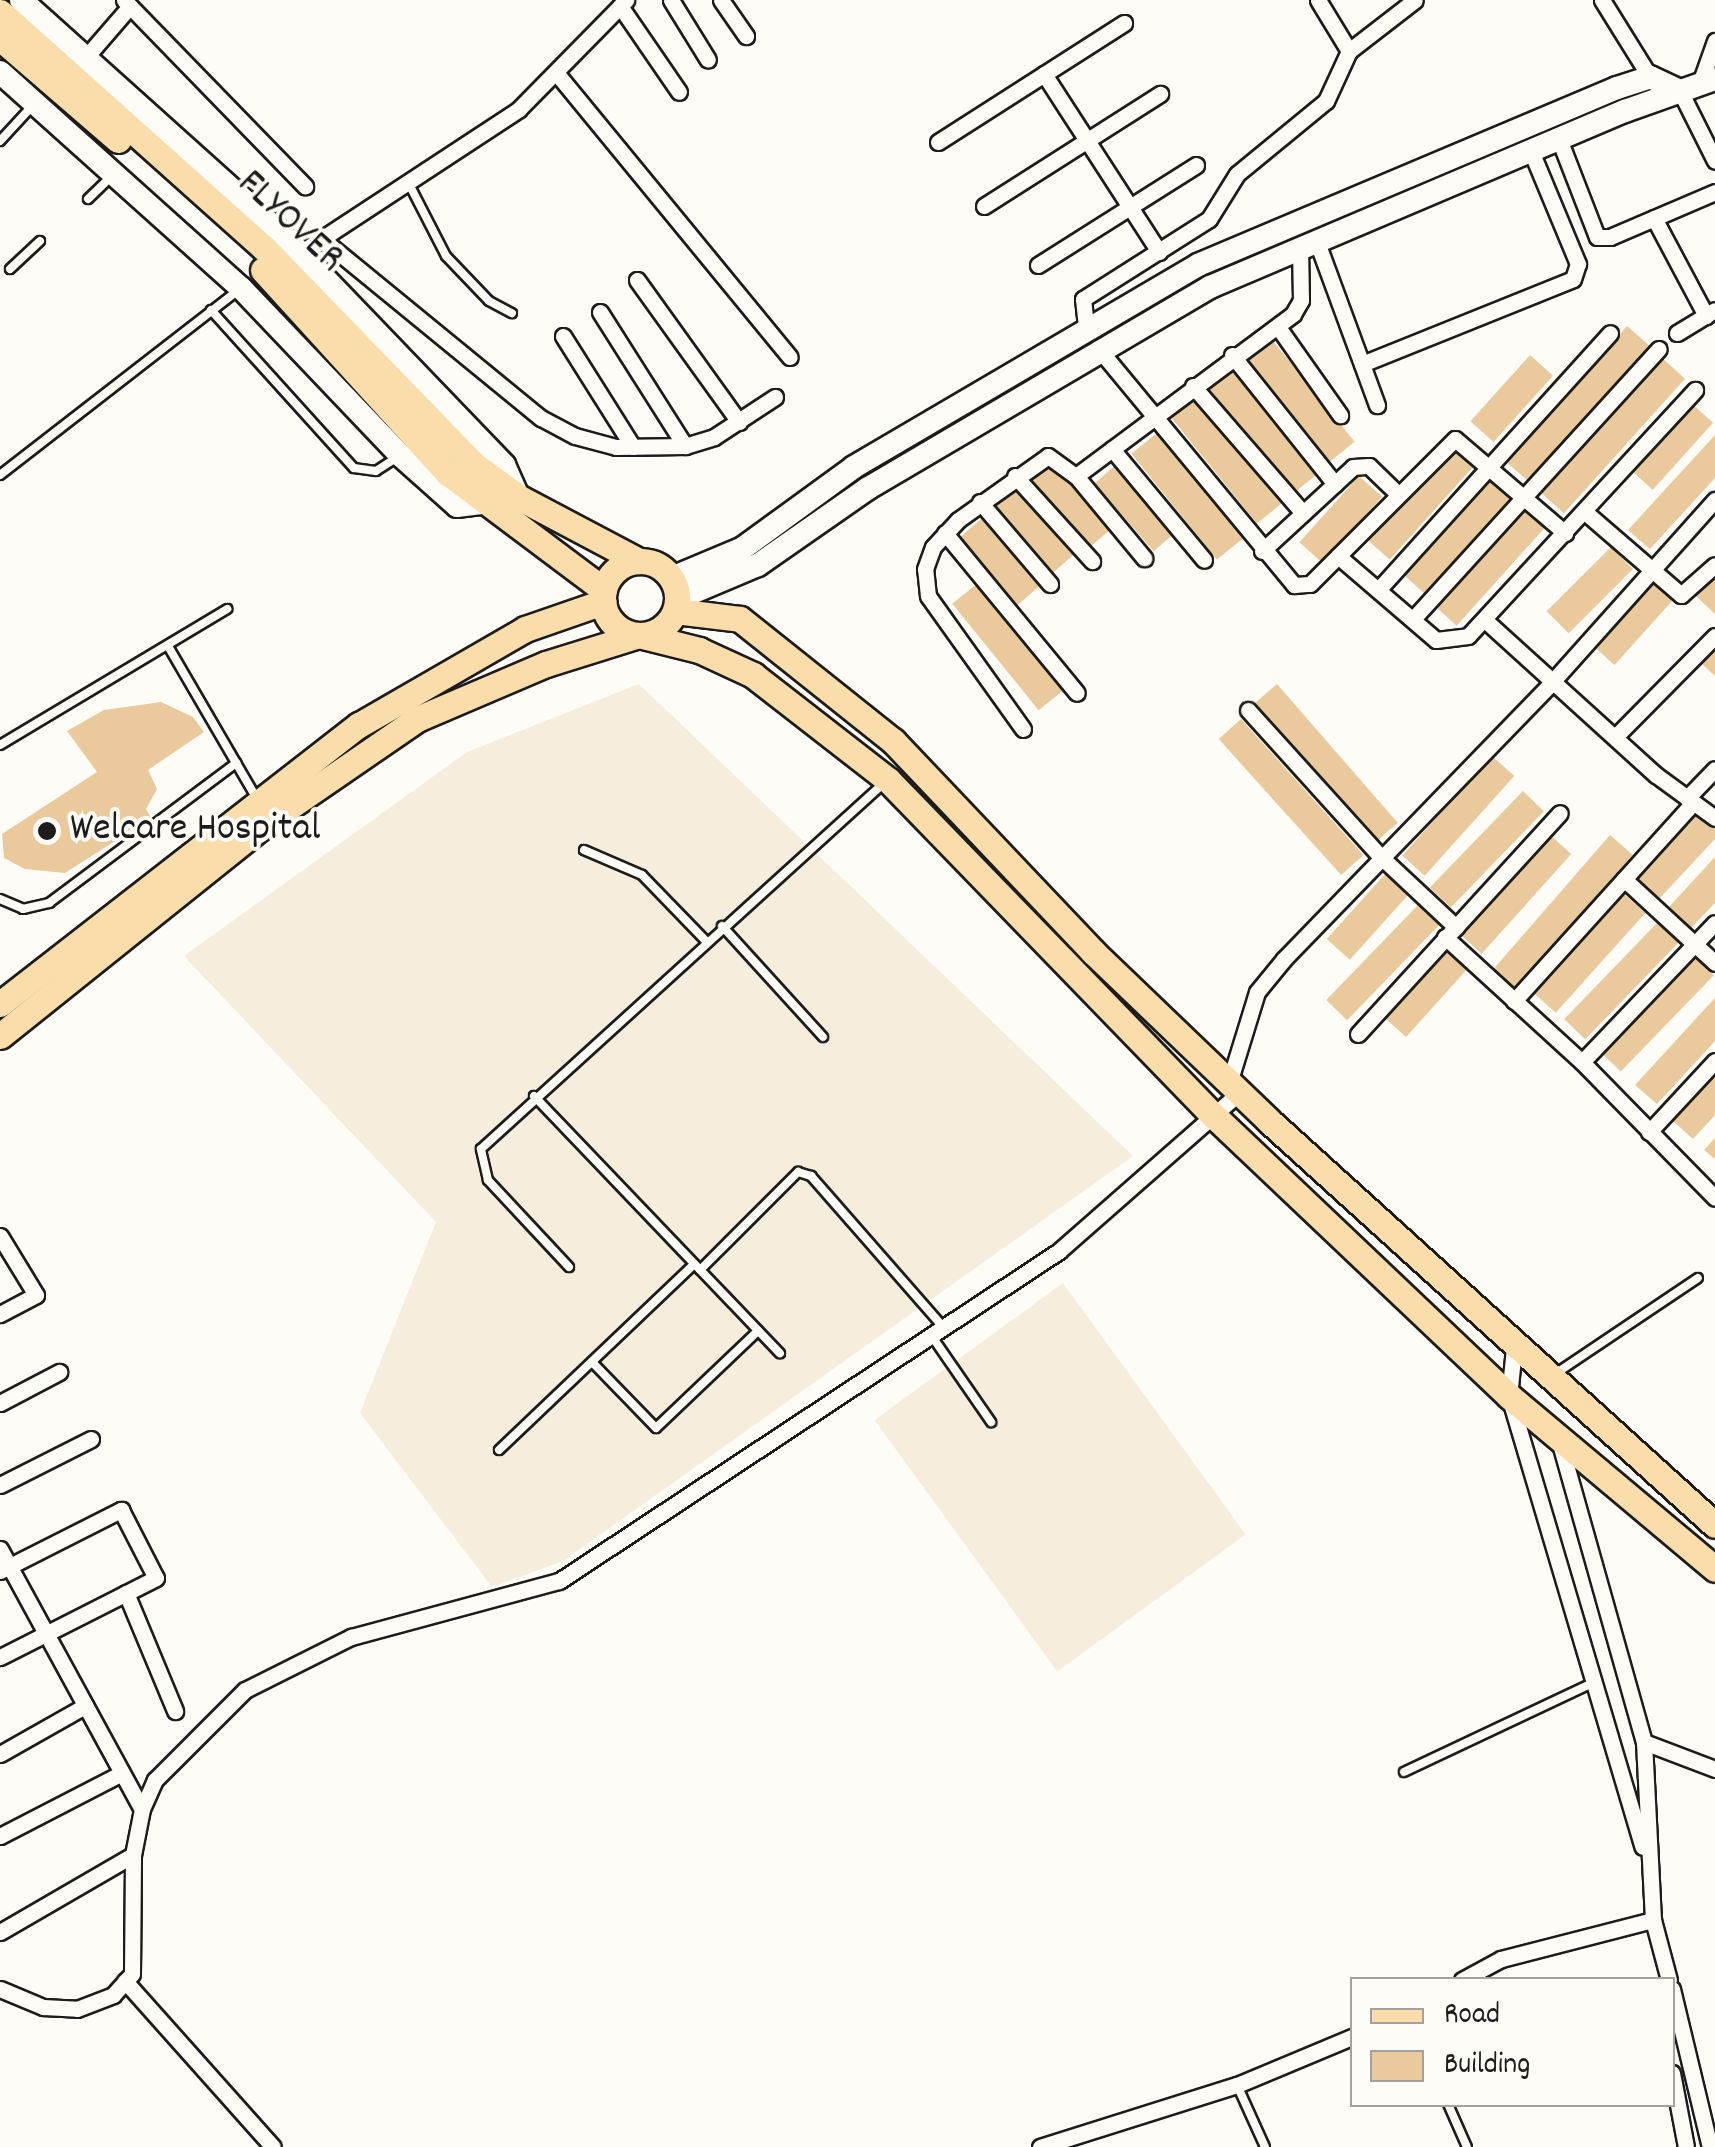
<!DOCTYPE html>
<html>
<head>
<meta charset="utf-8">
<style>
	body { margin:0 }
	#map { position:relative; width:1715px; height:2147px; overflow:hidden; background:#fdfcf7; font-family:Dekko,sans-serif }
	div>[style] { position:absolute }
	[style*='--x'] { left:calc(var(--x)*1px); top:calc(var(--y)*1px); width:calc(var(--w)*1px); rotate:calc(var(--a)*1deg) }
	.built>* { inset:0; background:#f7eddc; transform-origin:0 0 }
	.building>* { inset:0; background:#eac99c; transform-origin:0 0 }
	.roads { filter:drop-shadow(2px 0 #1c1c1c) drop-shadow(-2px 0 #1c1c1c) drop-shadow(0 2px #1c1c1c) drop-shadow(0 -2px #1c1c1c) }
	.lane>* { height:8px; margin:-4px; padding:0 4px; transform-origin:4px; border-radius:4px; background:#fdfcf7 }
	.street>* { height:15px; margin:-7.5px; padding:0 7.5px; transform-origin:7.5px; border-radius:7.5px; background:#fdfcf7 }
	.secondary>* { height:22px; margin:-11px; padding:0 11px; transform-origin:11px; border-radius:11px; background:#fdfcf7 }
	.primary>* { height:25px; margin:-12.5px; padding:0 12.5px; transform-origin:12.5px; border-radius:12.5px; background:#faddab }
	.primary>.ring { margin:-12.5px; padding:0; box-sizing:content-box; background:none; border:25px solid #faddab; border-radius:50% }
	.dots>* { width:28px; height:28px; translate:-50% -50%; box-sizing:border-box; border:5px solid #fdfcf7; border-radius:50% }
	span { translate:-50% -50%; white-space:nowrap; text-align:center; line-height:1.15; -webkit-text-stroke:8px #fdfcf7; paint-order:stroke }
	.street-label { font-size:40px; color:#1c1c1c }
	.poi-label { font-size:40px; color:#1c1c1c }
	.left { translate:0 -50%; text-align:left }
	.legend { position:absolute; left:1350px; top:1977px; width:325px; height:130px; box-sizing:border-box; background:#fdfcf7; border:2px solid #a3a29f; margin:0; padding:12px 18px; list-style:none; font-size:30px; color:#1c1c1c }
	.legend li { display:flex; align-items:center; gap:20px; height:50px }
	.legend b { width:50px; border:2px solid #a3a29f }
</style>
</head>
<body>
<div id="map">
	<div class="built">
		<i style="clip-path:polygon(639px 684px,1133px 1156px,563px 1561px,492px 1587px,360px 1413px,436px 1222px,184px 956px,467px 752px)"></i>
		<i style="left:1063px;top:1283px;width:311px;height:233px;rotate:54deg"></i>
	</div>
	<div class="building">
		<i style="left:1627px;top:326px;width:30px;height:182px;rotate:41deg"></i>
		<i style="left:1269px;top:336px;width:136px;height:33px;rotate:51deg"></i>
		<i style="left:1530px;top:355px;width:31px;height:89px;rotate:42deg"></i>
		<i style="left:1662px;top:358px;width:31px;height:181px;rotate:42deg"></i>
		<i style="left:1232px;top:368px;width:136px;height:33px;rotate:51deg"></i>
		<i style="left:1197px;top:397px;width:136px;height:33px;rotate:51deg"></i>
		<i style="left:1690px;top:402px;width:31px;height:90px;rotate:42deg"></i>
		<i style="left:1157px;top:433px;width:136px;height:33px;rotate:51deg"></i>
		<i style="clip-path:polygon(1715px 435px,1715px 478px,1650px 549px,1628px 530px)"></i>
		<i style="left:1457px;top:440px;width:30px;height:134px;rotate:42deg"></i>
		<i style="left:1053px;top:460px;width:90px;height:32px;rotate:49deg"></i>
		<i style="left:1118px;top:463px;width:90px;height:31px;rotate:49deg"></i>
		<i style="left:1492px;top:474px;width:30px;height:134px;rotate:42deg"></i>
		<i style="left:1359px;top:476px;width:31px;height:89px;rotate:42deg"></i>
		<i style="left:1017px;top:486px;width:89px;height:32px;rotate:49deg"></i>
		<i style="left:1524px;top:506px;width:30px;height:134px;rotate:42deg"></i>
		<i style="left:981px;top:519px;width:89px;height:30px;rotate:49deg"></i>
		<i style="left:1611px;top:547px;width:31px;height:91px;rotate:45deg"></i>
		<i style="clip-path:polygon(1715px 573px,1715px 614px,1695px 595px)"></i>
		<i style="left:1651px;top:578px;width:31px;height:89px;rotate:42deg"></i>
		<i style="left:978px;top:583px;width:137px;height:33px;rotate:51deg"></i>
		<i style="clip-path:polygon(1715px 648px,1715px 676px,1701px 663px)"></i>
		<i style="left:1277px;top:684px;width:184px;height:31px;rotate:49deg"></i>
		<i style="clip-path:polygon(161px 702px,193px 717px,204px 732px,148px 770px,157px 789px,146px 809px,151px 818px,65px 873px,25px 869px,4px 858px,2px 834px,97px 772px,67px 731px,104px 710px)"></i>
		<i style="left:1241px;top:719px;width:183px;height:30px;rotate:48deg"></i>
		<i style="left:1492px;top:756px;width:30px;height:134px;rotate:42deg"></i>
		<i style="left:1523px;top:791px;width:29px;height:134px;rotate:44deg"></i>
		<i style="clip-path:polygon(1698px 812px,1715px 828px,1715px 839px,1659px 899px,1636px 878px)"></i>
		<i style="left:1549px;top:834px;width:30px;height:134px;rotate:42deg"></i>
		<i style="left:1610px;top:835px;width:30px;height:179px;rotate:41deg"></i>
		<i style="clip-path:polygon(1715px 857px,1715px 903px,1690px 929px,1668px 908px)"></i>
		<i style="left:1387px;top:872px;width:31px;height:90px;rotate:42deg"></i>
		<i style="left:1623px;top:893px;width:30px;height:134px;rotate:42deg"></i>
		<i style="left:1420px;top:903px;width:29px;height:135px;rotate:44deg"></i>
		<i style="left:1658px;top:922px;width:29px;height:135px;rotate:44deg"></i>
		<i style="left:1444px;top:950px;width:30px;height:90px;rotate:42deg"></i>
		<i style="left:1693px;top:955px;width:29px;height:134px;rotate:44deg"></i>
		<i style="clip-path:polygon(1715px 998px,1715px 1041px,1657px 1104px,1635px 1085px)"></i>
		<i style="clip-path:polygon(1715px 1071px,1715px 1115px,1693px 1139px,1671px 1119px)"></i>
		<i style="clip-path:polygon(1715px 1138px,1715px 1159px,1704px 1150px)"></i>
	</div>
	<div class="roads">
		<div class="lane">
			<i style="--x:0;--y:141;--w:50;--a:-47.4"></i>
			<i style="--x:409;--y:184;--w:81;--a:62.8"></i>
			<i style="--x:446;--y:256;--w:62;--a:46.3"></i>
			<i style="--x:489;--y:301;--w:26;--a:28"></i>
			<i style="--x:88;--y:199;--w:30;--a:-44"></i>
			<i style="--x:10;--y:269;--w:41;--a:-43"></i>
			<i style="--x:211;--y:310;--w:213;--a:47.9"></i>
			<i style="--x:354;--y:468;--w:22;--a:8"></i>
			<i style="--x:376;--y:471;--w:24;--a:-33"></i>
			<i style="--x:0;--y:475;--w:300;--a:-37.8"></i>
			<i style="--x:168;--y:646;--w:175;--a:59.8"></i>
			<i style="--x:0;--y:745;--w:265;--a:-30.9"></i>
			<i style="--x:584;--y:850;--w:63;--a:23.3"></i>
			<i style="--x:642;--y:875;--w:91;--a:45.9"></i>
			<i style="--x:0;--y:899;--w:25;--a:23"></i>
			<i style="--x:23;--y:909;--w:27;--a:-13"></i>
			<i style="--x:49;--y:903;--w:234;--a:-36.8"></i>
			<i style="--x:722;--y:926;--w:150;--a:47.7"></i>
			<i style="--x:534;--y:1096;--w:356;--a:46.3"></i>
			<i style="--x:569;--y:1267;--w:119;--a:-133"></i>
			<i style="--x:488;--y:1180;--w:32;--a:-103"></i>
			<i style="--x:481;--y:1149;--w:544;--a:-42.25"></i>
			<i style="--x:700;--y:1270;--w:139;--a:-45"></i>
			<i style="--x:798;--y:1172;--w:14;--a:17"></i>
			<i style="--x:811;--y:1176;--w:201;--a:48.8"></i>
			<i style="--x:931;--y:1335;--w:106;--a:55.4"></i>
			<i style="--x:592;--y:1362;--w:92;--a:45.9"></i>
			<i style="--x:656;--y:1428;--w:141;--a:-43.6"></i>
			<i style="--x:1555;--y:1374;--w:172;--a:-33.9"></i>
			<i style="--x:499;--y:1450;--w:269;--a:-43.6"></i>
			<i style="--x:1404;--y:1772;--w:210;--a:-25.3"></i>
			<i style="--x:1237;--y:2085;--w:68;--a:65.7"></i>
			<i style="--x:1448;--y:2104;--w:47;--a:66.2"></i>
		</div>
		<div class="street">
			<i style="--x:124;--y:0;--w:260;--a:45.8"></i>
			<i style="--x:671;--y:0;--w:70;--a:58.3"></i>
			<i style="--x:721;--y:0;--w:44;--a:55.2"></i>
			<i style="--x:1318;--y:0;--w:60;--a:58.7"></i>
			<i style="--x:1349;--y:51;--w:83;--a:-37.7"></i>
			<i style="--x:1602;--y:0;--w:91;--a:58.1"></i>
			<i style="--x:620;--y:6;--w:104;--a:55.5"></i>
			<i style="--x:86;--y:57;--w:67;--a:-49.2"></i>
			<i style="--x:1044;--y:74;--w:212;--a:57.1"></i>
			<i style="--x:558;--y:75;--w:365;--a:50.6"></i>
			<i style="--x:1699;--y:86;--w:48;--a:-70.4"></i>
			<i style="--x:1680;--y:91;--w:78;--a:63.4"></i>
			<i style="--x:1559;--y:139;--w:105;--a:68.8"></i>
			<i style="--x:1597;--y:237;--w:13;--a:0"></i>
			<i style="--x:1610;--y:237;--w:114;--a:-23.2"></i>
			<i style="--x:938;--y:142;--w:221;--a:-32.6"></i>
			<i style="--x:984;--y:206;--w:209;--a:-32.5"></i>
			<i style="--x:1654;--y:218;--w:111;--a:62"></i>
			<i style="--x:322;--y:239;--w:283;--a:39.3"></i>
			<i style="--x:541;--y:418;--w:38;--a:28"></i>
			<i style="--x:575;--y:436;--w:42;--a:15"></i>
			<i style="--x:616;--y:447;--w:69;--a:-0.8"></i>
			<i style="--x:685;--y:446;--w:30;--a:-17"></i>
			<i style="--x:714;--y:437;--w:73;--a:-33.3"></i>
			<i style="--x:1317;--y:242;--w:174;--a:69.8"></i>
			<i style="--x:300;--y:253;--w:262;--a:-33.3"></i>
			<i style="--x:519;--y:109;--w:153;--a:-45.5"></i>
			<i style="--x:1038;--y:265;--w:187;--a:-32.3"></i>
			<i style="--x:637;--y:280;--w:175;--a:54.3"></i>
			<i style="--x:600;--y:312;--w:159;--a:57.6"></i>
			<i style="--x:1086;--y:327;--w:28;--a:-96"></i>
			<i style="--x:1083;--y:299;--w:149;--a:-32.4"></i>
			<i style="--x:1209;--y:219;--w:53;--a:-58.1"></i>
			<i style="--x:1237;--y:174;--w:115;--a:-39.4"></i>
			<i style="--x:1326;--y:101;--w:55;--a:-65.3"></i>
			<i style="--x:1278;--y:327;--w:108;--a:54.8"></i>
			<i style="--x:1677;--y:333;--w:44;--a:-31.2"></i>
			<i style="--x:563;--y:336;--w:131;--a:57.8"></i>
			<i style="--x:1098;--y:348;--w:308;--a:50.4"></i>
			<i style="--x:1294;--y:585;--w:16;--a:-4"></i>
			<i style="--x:1310;--y:584;--w:205;--a:-45"></i>
			<i style="--x:1455;--y:439;--w:145;--a:40.5"></i>
			<i style="--x:1232;--y:355;--w:165;--a:51.4"></i>
			<i style="--x:1362;--y:364;--w:227;--a:-21.9"></i>
			<i style="--x:1573;--y:279;--w:16;--a:-72"></i>
			<i style="--x:1578;--y:264;--w:122;--a:-112.6"></i>
			<i style="--x:1193;--y:386;--w:168;--a:49.1"></i>
			<i style="--x:1112;--y:449;--w:144;--a:50.3"></i>
			<i style="--x:1015;--y:476;--w:115;--a:47.8"></i>
			<i style="--x:1076;--y:476;--w:271;--a:-36.7"></i>
			<i style="--x:1293;--y:314;--w:16;--a:-60"></i>
			<i style="--x:1301;--y:300;--w:51;--a:-91.1"></i>
			<i style="--x:980;--y:502;--w:108;--a:49.5"></i>
			<i style="--x:1585;--y:512;--w:127;--a:40.8"></i>
			<i style="--x:1681;--y:595;--w:45;--a:-41.4"></i>
			<i style="--x:945;--y:533;--w:207;--a:50.5"></i>
			<i style="--x:1262;--y:551;--w:124;--a:-42.7"></i>
			<i style="--x:1353;--y:467;--w:16;--a:-4"></i>
			<i style="--x:1369;--y:466;--w:40;--a:44"></i>
			<i style="--x:1338;--y:556;--w:129;--a:40.6"></i>
			<i style="--x:1436;--y:640;--w:32;--a:-7"></i>
			<i style="--x:1468;--y:636;--w:335;--a:-47.3"></i>
			<i style="--x:1378;--y:590;--w:346;--a:-47.9"></i>
			<i style="--x:1413;--y:619;--w:365;--a:-47.7"></i>
			<i style="--x:1486;--y:621;--w:229;--a:42.2"></i>
			<i style="--x:1656;--y:775;--w:73;--a:36.1"></i>
			<i style="--x:1248;--y:710;--w:197;--a:47.9"></i>
			<i style="--x:1380;--y:856;--w:104;--a:43.1"></i>
			<i style="--x:1023;--y:729;--w:163;--a:-125.5"></i>
			<i style="--x:928;--y:596;--w:27;--a:-96"></i>
			<i style="--x:925;--y:569;--w:23;--a:-70"></i>
			<i style="--x:933;--y:547;--w:37;--a:-47"></i>
			<i style="--x:958;--y:520;--w:110;--a:-35.4"></i>
			<i style="--x:1048;--y:456;--w:34;--a:36"></i>
			<i style="--x:1076;--y:476;--w:107;--a:50.3"></i>
			<i style="--x:1615;--y:737;--w:142;--a:-45.3"></i>
			<i style="--x:1687;--y:798;--w:40;--a:-46"></i>
			<i style="--x:1624;--y:879;--w:124;--a:42.7"></i>
			<i style="--x:1445;--y:937;--w:185;--a:42.4"></i>
			<i style="--x:1582;--y:1062;--w:190;--a:45.6"></i>
			<i style="--x:1514;--y:1001;--w:267;--a:-47.9"></i>
			<i style="--x:1358;--y:1034;--w:299;--a:-47.6"></i>
			<i style="--x:1582;--y:1062;--w:192;--a:-46.3"></i>
			<i style="--x:1229;--y:1083;--w:95;--a:-72.9"></i>
			<i style="--x:1257;--y:992;--w:43;--a:-50.7"></i>
			<i style="--x:1284;--y:959;--w:387;--a:-45.9"></i>
			<i style="--x:1553;--y:681;--w:243;--a:-48.2"></i>
			<i style="--x:1649;--y:1132;--w:97;--a:-47.1"></i>
			<i style="--x:0;--y:1236;--w:69;--a:58.6"></i>
			<i style="--x:36;--y:1295;--w:41;--a:152.2"></i>
			<i style="--x:1514;--y:1348;--w:48;--a:95.9"></i>
			<i style="--x:1509;--y:1396;--w:470;--a:73.5"></i>
			<i style="--x:0;--y:1403;--w:67;--a:-27.7"></i>
			<i style="--x:1559;--y:1440;--w:314;--a:74.3"></i>
			<i style="--x:1644;--y:1742;--w:178;--a:87.1"></i>
			<i style="--x:1653;--y:1920;--w:62;--a:75.1"></i>
			<i style="--x:0;--y:1485;--w:102;--a:-26.8"></i>
			<i style="--x:0;--y:1549;--w:296;--a:61.4"></i>
			<i style="--x:0;--y:1571;--w:136;--a:-26.8"></i>
			<i style="--x:121;--y:1510;--w:76;--a:62.8"></i>
			<i style="--x:156;--y:1578;--w:175;--a:153.1"></i>
			<i style="--x:126;--y:1593;--w:128;--a:67.4"></i>
			<i style="--x:1644;--y:1742;--w:76;--a:20.8"></i>
			<i style="--x:0;--y:1754;--w:98;--a:-29.5"></i>
			<i style="--x:0;--y:1836;--w:137;--a:-27.3"></i>
			<i style="--x:0;--y:1932;--w:154;--a:-30.1"></i>
			<i style="--x:1462;--y:1980;--w:44;--a:-28.3"></i>
			<i style="--x:1501;--y:1959;--w:157;--a:-14.4"></i>
			<i style="--x:125;--y:1981;--w:222;--a:48.3"></i>
			<i style="--x:0;--y:1989;--w:47;--a:22.7"></i>
			<i style="--x:43;--y:2007;--w:34;--a:3"></i>
			<i style="--x:77;--y:2009;--w:39;--a:-21"></i>
			<i style="--x:113;--y:1995;--w:28;--a:-48"></i>
			<i style="--x:132;--y:1974;--w:119;--a:-89.5"></i>
			<i style="--x:133;--y:1855;--w:47;--a:-78.9"></i>
			<i style="--x:142;--y:1809;--w:32;--a:-66"></i>
			<i style="--x:155;--y:1780;--w:127;--a:-45"></i>
			<i style="--x:245;--y:1690;--w:119;--a:-26.6"></i>
			<i style="--x:351;--y:1637;--w:215;--a:-15.1"></i>
			<i style="--x:559;--y:1581;--w:599;--a:-33.42"></i>
			<i style="--x:1059;--y:1251;--w:240;--a:-41.3"></i>
			<i style="--x:1672;--y:1989;--w:163;--a:76.5"></i>
			<i style="--x:1672;--y:2073;--w:75;--a:79.3"></i>
			<i style="--x:1040;--y:2147;--w:207;--a:-17.5"></i>
			<i style="--x:1237;--y:2085;--w:125;--a:-22.7"></i>
		</div>
		<div class="secondary">
			<i style="--x:21;--y:0;--w:349;--a:41.9"></i>
			<i style="--x:281;--y:233;--w:322;--a:46.1"></i>
			<i style="--x:504;--y:465;--w:35;--a:66"></i>
			<i style="--x:0;--y:72;--w:324;--a:41.9"></i>
			<i style="--x:241;--y:288;--w:231;--a:46.4"></i>
			<i style="--x:400;--y:455;--w:76;--a:41.8"></i>
			<i style="--x:457;--y:506;--w:24;--a:-7"></i>
			<i style="--x:672;--y:578;--w:77;--a:-22.9"></i>
			<i style="--x:743;--y:548;--w:137;--a:-36.1"></i>
			<i style="--x:854;--y:467;--w:399;--a:-30.4"></i>
			<i style="--x:1198;--y:265;--w:455;--a:-22.9"></i>
			<i style="--x:1617;--y:88;--w:35;--a:-18"></i>
			<i style="--x:1650;--y:77;--w:33;--a:25"></i>
			<i style="--x:677;--y:599;--w:88;--a:-22.8"></i>
			<i style="--x:758;--y:565;--w:133;--a:-34.9"></i>
			<i style="--x:867;--y:489;--w:398;--a:-30.5"></i>
			<i style="--x:1210;--y:287;--w:451;--a:-23"></i>
			<i style="--x:1625;--y:111;--w:96;--a:-19.6"></i>
		</div>
		<div class="primary">
			<i style="--x:0;--y:12;--w:354;--a:41.8"></i>
			<i style="--x:264;--y:248;--w:299;--a:45.9"></i>
			<i style="--x:472;--y:463;--w:57;--a:36.5"></i>
			<i style="--x:518;--y:497;--w:137;--a:27.9"></i>
			<i style="--x:0;--y:38;--w:156;--a:40.8"></i>
			<i style="--x:263;--y:270;--w:275;--a:47.7"></i>
			<i style="--x:448;--y:473;--w:195;--a:36.9"></i>
			<i class="ring" style="left:603px;top:561px;width:49px;height:49px"></i>
			<i style="--x:675;--y:611;--w:65;--a:7"></i>
			<i style="--x:740;--y:619;--w:196;--a:38.6"></i>
			<i style="--x:893;--y:741;--w:291;--a:46.5"></i>
			<i style="--x:1093;--y:952;--w:243;--a:43.8"></i>
			<i style="--x:1268;--y:1120;--w:603;--a:42.18"></i>
			<i style="--x:0;--y:1004;--w:455;--a:-37.9"></i>
			<i style="--x:359;--y:725;--w:192;--a:-30"></i>
			<i style="--x:525;--y:629;--w:83;--a:-19.1"></i>
			<i style="--x:0;--y:1036;--w:346;--a:-38.7"></i>
			<i style="--x:270;--y:820;--w:178;--a:-34.5"></i>
			<i style="--x:417;--y:719;--w:140;--a:-23.1"></i>
			<i style="--x:546;--y:664;--w:97;--a:-17.3"></i>
			<i style="--x:639;--y:635;--w:62;--a:14"></i>
			<i style="--x:699;--y:650;--w:60;--a:24.8"></i>
			<i style="--x:753;--y:675;--w:171;--a:37.9"></i>
			<i style="--x:888;--y:780;--w:468;--a:45.9"></i>
			<i style="--x:1214;--y:1116;--w:407;--a:43.5"></i>
			<i style="--x:1509;--y:1396;--w:269;--a:40"></i>
		</div>
	</div>
	<div class="dots">
		<i style="left:47px;top:831px;background:#1c1c1c"></i>
	</div>
	<div class="street-label">
		<span style="left:289px;top:223px;rotate:43deg">FLYOVER</span>
	</div>
	<div class="poi-label">
		<span class="left" style="left:70px;top:831px">Welcare Hospital</span>
	</div>
	<ul class="legend">
	<li><b style="height:12px;background:#faddab"></b>Road</li>
	<li><b style="height:28px;background:#eac99c"></b>Building</li>
	</ul>
</div>
</body>
</html>
